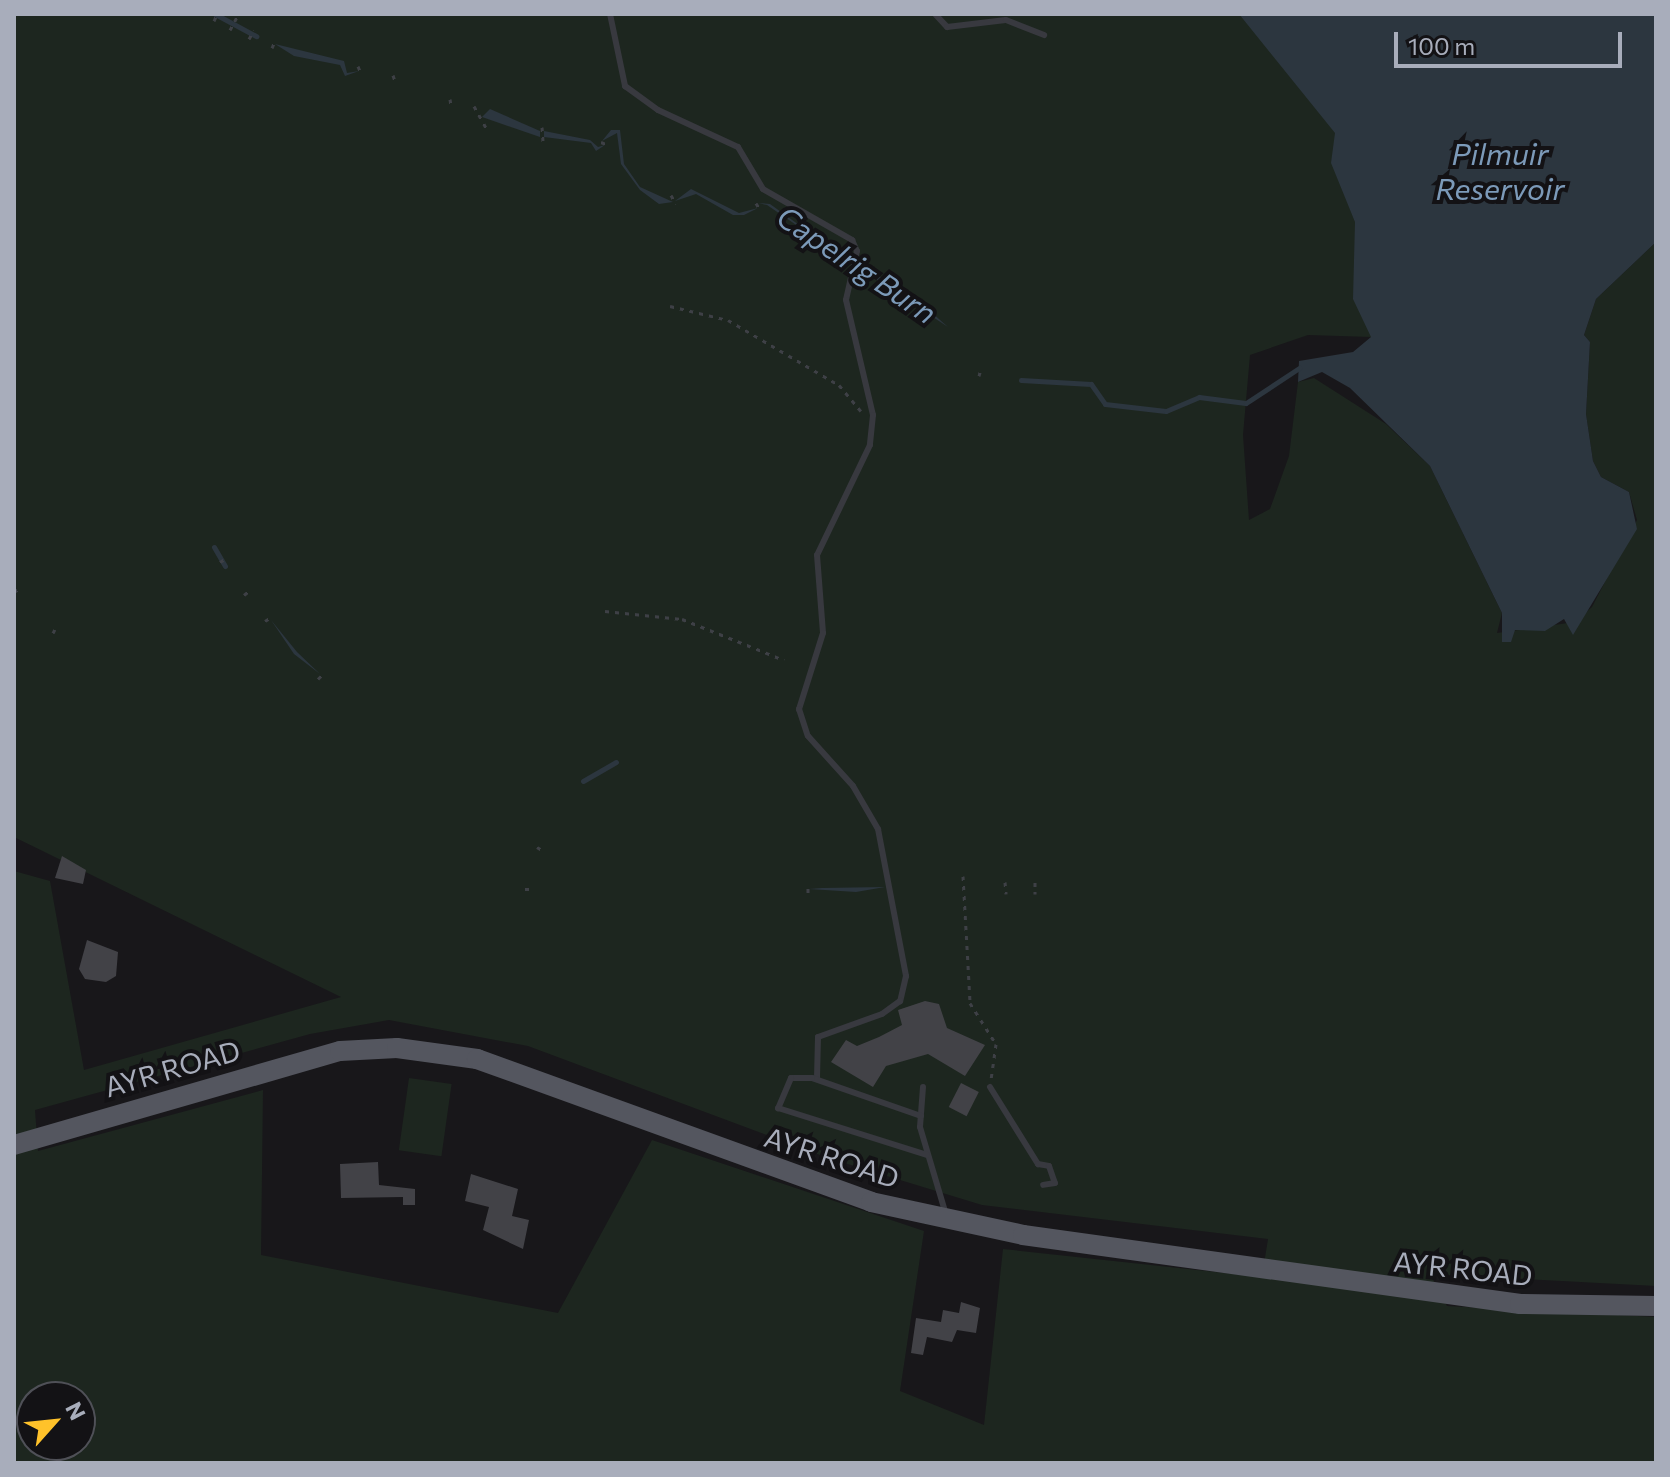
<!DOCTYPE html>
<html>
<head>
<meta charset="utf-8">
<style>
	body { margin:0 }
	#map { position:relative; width:1670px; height:1477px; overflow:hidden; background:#18171a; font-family:Commissioner,sans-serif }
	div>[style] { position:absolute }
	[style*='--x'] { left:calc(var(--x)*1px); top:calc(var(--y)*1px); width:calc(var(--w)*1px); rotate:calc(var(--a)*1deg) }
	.green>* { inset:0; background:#1d261f; transform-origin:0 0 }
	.water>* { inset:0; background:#2c363f }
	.stream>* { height:5px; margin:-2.5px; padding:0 2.5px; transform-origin:2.5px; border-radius:2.5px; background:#2c363f }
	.building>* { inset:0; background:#424247; transform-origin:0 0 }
	.path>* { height:3px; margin-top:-1.5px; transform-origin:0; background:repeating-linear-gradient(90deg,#3e4046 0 4px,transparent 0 10px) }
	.lane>* { height:6px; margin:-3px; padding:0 3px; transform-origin:3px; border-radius:3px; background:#38393f }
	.primary>* { height:20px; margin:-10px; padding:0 10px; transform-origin:10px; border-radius:10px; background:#54565f }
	span { translate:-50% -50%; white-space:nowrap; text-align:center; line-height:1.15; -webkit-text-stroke:8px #131215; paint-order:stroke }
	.street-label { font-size:28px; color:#a8adbb }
	.water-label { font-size:30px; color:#7c9ab9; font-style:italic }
	.frame { position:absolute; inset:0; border:16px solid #a8adbb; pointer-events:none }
	.north { position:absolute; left:16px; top:1381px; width:80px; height:80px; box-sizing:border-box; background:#131215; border:2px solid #4f5057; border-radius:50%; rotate:63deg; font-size:22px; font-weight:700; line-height:32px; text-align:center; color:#a8adbb }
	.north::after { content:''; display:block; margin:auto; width:28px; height:36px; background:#ffc22a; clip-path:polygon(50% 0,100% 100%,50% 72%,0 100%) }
	.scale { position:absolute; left:1394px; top:32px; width:228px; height:36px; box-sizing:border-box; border:4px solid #a8adbb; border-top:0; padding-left:10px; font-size:24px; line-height:28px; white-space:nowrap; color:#a8adbb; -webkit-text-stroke:6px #131215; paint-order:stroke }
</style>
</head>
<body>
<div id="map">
	<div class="green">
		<i style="clip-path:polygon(evenodd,14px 14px,1510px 14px,1371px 337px,1308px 335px,1250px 355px,1243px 435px,1249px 520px,1270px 509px,1289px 456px,1298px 382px,1314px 378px,1386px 424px,1430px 466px,1502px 613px,1497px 633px,1575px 622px,1592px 607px,1637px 520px,1629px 492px,1601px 477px,1593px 461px,1586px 414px,1590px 342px,1584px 335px,1596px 299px,1656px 242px,1656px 1286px,1430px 1274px,1447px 1306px,1656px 1317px,1656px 1463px,14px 1463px,14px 871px,50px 881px,84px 1070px,341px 997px,14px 837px,14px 14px,389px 1020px,528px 1046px,828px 1158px,982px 1205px,1268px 1239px,1262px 1277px,1003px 1249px,984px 1425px,900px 1391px,924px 1231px,652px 1140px,558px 1313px,261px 1255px,263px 1090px,38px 1151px,35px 1110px,310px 1034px,389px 1020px,14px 14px,32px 1397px,80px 1397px,80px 1445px,32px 1445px,32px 1397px)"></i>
		<i style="left:409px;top:1078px;width:43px;height:73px;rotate:8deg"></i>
	</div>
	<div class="water">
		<i style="clip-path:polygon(1239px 14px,1656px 14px,1656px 242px,1596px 299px,1584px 335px,1590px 342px,1586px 414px,1593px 461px,1601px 477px,1629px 492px,1637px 529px,1573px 635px,1564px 619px,1545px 631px,1515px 630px,1511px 642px,1502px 642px,1502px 613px,1430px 466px,1350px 388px,1322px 372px,1298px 382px,1299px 361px,1353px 352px,1371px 337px,1353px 299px,1355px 222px,1331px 163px,1335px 133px)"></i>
		<i style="clip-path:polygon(275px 44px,344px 61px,347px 73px,359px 71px,345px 76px,340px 65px,294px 56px)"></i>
		<i style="clip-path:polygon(490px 109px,540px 131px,540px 137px,482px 117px)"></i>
		<i style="clip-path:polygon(611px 130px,620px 130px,624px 164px,640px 187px,673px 202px,659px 204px,640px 190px,621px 164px,617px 133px,602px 141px)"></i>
		<i style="clip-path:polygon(544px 131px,590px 140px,598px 147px,605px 145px,596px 151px,591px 143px,544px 137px)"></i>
		<i style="clip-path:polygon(691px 189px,739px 213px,758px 208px,744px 215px,733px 215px,696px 194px,675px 201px)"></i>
		<i style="clip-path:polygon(758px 203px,770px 204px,849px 261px,767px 205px)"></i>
		<i style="clip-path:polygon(863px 265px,931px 312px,948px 327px,860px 269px)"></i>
		<i style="clip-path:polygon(271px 620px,297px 652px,320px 674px,294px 654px)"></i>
		<i style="clip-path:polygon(885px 887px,856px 892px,809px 889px,822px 888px)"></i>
	</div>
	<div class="stream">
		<i style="--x:215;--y:14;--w:47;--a:28.2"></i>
		<i style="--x:846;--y:257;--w:25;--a:34"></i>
		<i style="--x:1021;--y:380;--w:70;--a:3.3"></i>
		<i style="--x:1091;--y:384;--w:24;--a:55"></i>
		<i style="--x:1105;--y:404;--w:61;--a:6.5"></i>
		<i style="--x:1166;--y:411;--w:36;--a:-23"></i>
		<i style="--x:1199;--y:397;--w:47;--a:7.3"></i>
		<i style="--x:1246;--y:403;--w:64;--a:-33.4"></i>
		<i style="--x:214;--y:547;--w:22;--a:60"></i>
		<i style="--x:583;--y:781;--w:38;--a:-30"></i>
	</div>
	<div class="building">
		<i style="clip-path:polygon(62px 856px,86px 870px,83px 884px,55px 878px)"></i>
		<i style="clip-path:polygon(87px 940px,118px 952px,116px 976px,106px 982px,85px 979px,79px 969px)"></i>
		<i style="clip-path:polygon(925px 1001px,939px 1004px,947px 1028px,985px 1045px,965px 1076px,928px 1054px,886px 1066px,873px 1087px,831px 1062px,846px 1040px,857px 1046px,879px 1037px,902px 1025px,898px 1010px)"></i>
		<i style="left:961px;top:1083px;width:20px;height:27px;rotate:27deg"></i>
		<i style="clip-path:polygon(378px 1162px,379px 1185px,415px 1189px,415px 1205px,403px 1205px,403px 1197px,341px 1198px,340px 1164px)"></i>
		<i style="clip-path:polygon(471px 1174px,518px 1189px,512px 1216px,529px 1220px,523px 1249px,483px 1230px,489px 1207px,465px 1201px)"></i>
		<i style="clip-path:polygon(961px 1302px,980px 1308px,976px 1333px,957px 1330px,952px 1342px,927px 1337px,923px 1355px,911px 1353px,916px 1318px,941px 1322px,943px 1310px,959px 1313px)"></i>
	</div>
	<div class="path">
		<i style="--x:214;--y:21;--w:8;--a:-67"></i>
		<i style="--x:230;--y:30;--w:15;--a:-62"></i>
		<i style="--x:249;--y:39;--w:10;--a:-61"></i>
		<i style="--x:272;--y:48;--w:5;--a:-68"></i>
		<i style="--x:358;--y:66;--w:5;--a:68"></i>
		<i style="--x:393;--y:75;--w:6;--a:72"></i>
		<i style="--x:450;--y:99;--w:6;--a:81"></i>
		<i style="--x:474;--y:106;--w:26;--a:61"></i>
		<i style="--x:542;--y:127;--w:15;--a:86"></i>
		<i style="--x:601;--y:142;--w:5;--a:22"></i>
		<i style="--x:671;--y:195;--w:10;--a:61"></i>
		<i style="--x:756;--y:203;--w:6;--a:59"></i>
		<i style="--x:670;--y:306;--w:60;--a:13.6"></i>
		<i style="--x:728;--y:320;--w:129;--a:30.4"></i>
		<i style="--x:839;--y:385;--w:34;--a:50"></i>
		<i style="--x:979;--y:376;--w:4;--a:-76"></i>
		<i style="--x:220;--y:562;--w:6;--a:-31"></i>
		<i style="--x:14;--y:592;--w:9;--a:-32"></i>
		<i style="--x:244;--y:595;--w:6;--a:-39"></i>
		<i style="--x:605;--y:611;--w:77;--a:5.9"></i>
		<i style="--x:682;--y:619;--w:110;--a:21.9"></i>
		<i style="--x:265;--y:621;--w:6;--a:-31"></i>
		<i style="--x:53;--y:633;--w:4;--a:-63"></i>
		<i style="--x:318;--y:679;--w:6;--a:-45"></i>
		<i style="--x:537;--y:847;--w:6;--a:31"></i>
		<i style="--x:963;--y:876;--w:127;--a:86.8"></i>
		<i style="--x:970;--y:1003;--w:49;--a:57.6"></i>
		<i style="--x:996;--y:1044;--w:35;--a:98"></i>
		<i style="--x:1005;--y:882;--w:12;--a:85"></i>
		<i style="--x:1035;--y:882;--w:12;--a:90"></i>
		<i style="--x:808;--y:888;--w:5;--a:90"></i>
		<i style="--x:525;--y:889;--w:6;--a:0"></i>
	</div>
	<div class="lane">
		<i style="--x:610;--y:14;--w:74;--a:78.2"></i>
		<i style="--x:625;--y:86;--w:41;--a:36"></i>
		<i style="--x:658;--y:110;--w:88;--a:24.8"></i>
		<i style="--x:738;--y:147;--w:49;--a:59.2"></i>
		<i style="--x:763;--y:189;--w:103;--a:29.8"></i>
		<i style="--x:852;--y:240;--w:12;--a:66"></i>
		<i style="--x:857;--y:251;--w:50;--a:102.7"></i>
		<i style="--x:846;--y:300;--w:118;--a:76.8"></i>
		<i style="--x:873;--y:415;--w:30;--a:96"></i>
		<i style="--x:870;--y:445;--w:122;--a:115.7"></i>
		<i style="--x:817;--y:555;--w:78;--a:85.6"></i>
		<i style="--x:823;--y:633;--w:80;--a:107.5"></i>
		<i style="--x:799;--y:709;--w:28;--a:72"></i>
		<i style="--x:808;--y:736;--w:67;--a:48"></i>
		<i style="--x:853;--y:786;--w:50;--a:59.8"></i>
		<i style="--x:878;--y:829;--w:150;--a:79.2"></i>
		<i style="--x:906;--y:976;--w:26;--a:103"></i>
		<i style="--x:900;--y:1001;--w:22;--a:144"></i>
		<i style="--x:882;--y:1014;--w:68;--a:160.2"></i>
		<i style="--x:818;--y:1037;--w:42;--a:91.4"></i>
		<i style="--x:935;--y:14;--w:18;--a:47"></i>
		<i style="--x:947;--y:27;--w:59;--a:-6.8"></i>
		<i style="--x:1006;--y:20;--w:41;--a:21.5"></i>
		<i style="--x:923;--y:1087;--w:40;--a:94.3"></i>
		<i style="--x:920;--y:1127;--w:92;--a:73.5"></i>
		<i style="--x:990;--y:1087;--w:91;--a:58.1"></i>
		<i style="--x:1038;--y:1164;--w:11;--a:10"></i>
		<i style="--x:1049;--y:1166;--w:18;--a:71"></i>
		<i style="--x:1055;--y:1183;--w:12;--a:171"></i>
		<i style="--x:921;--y:1116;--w:115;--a:-160.8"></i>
		<i style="--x:812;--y:1078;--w:21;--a:180"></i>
		<i style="--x:791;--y:1078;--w:33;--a:113"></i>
		<i style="--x:778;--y:1108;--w:156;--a:17.5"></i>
	</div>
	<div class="primary">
		<i style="--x:14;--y:1145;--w:339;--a:-16.1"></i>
		<i style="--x:340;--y:1051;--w:57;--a:-3"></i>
		<i style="--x:397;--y:1048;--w:81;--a:7.8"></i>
		<i style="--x:477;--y:1059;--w:419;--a:19.9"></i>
		<i style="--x:871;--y:1202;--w:156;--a:12.2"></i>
		<i style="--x:1023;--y:1235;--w:502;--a:7.9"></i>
		<i style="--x:1520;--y:1304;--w:136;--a:0.8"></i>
	</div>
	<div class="street-label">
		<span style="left:172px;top:1068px;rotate:-16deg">AYR ROAD</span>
		<span style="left:832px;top:1157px;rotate:18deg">AYR ROAD</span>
		<span style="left:1463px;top:1268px;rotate:6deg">AYR ROAD</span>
	</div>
	<div class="water-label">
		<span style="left:1500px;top:170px">Pilmuir<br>Reservoir</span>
		<span style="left:857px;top:264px;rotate:34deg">Capelrig Burn</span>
	</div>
	<div class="frame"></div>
	<div class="north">N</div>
	<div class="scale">100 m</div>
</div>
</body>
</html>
